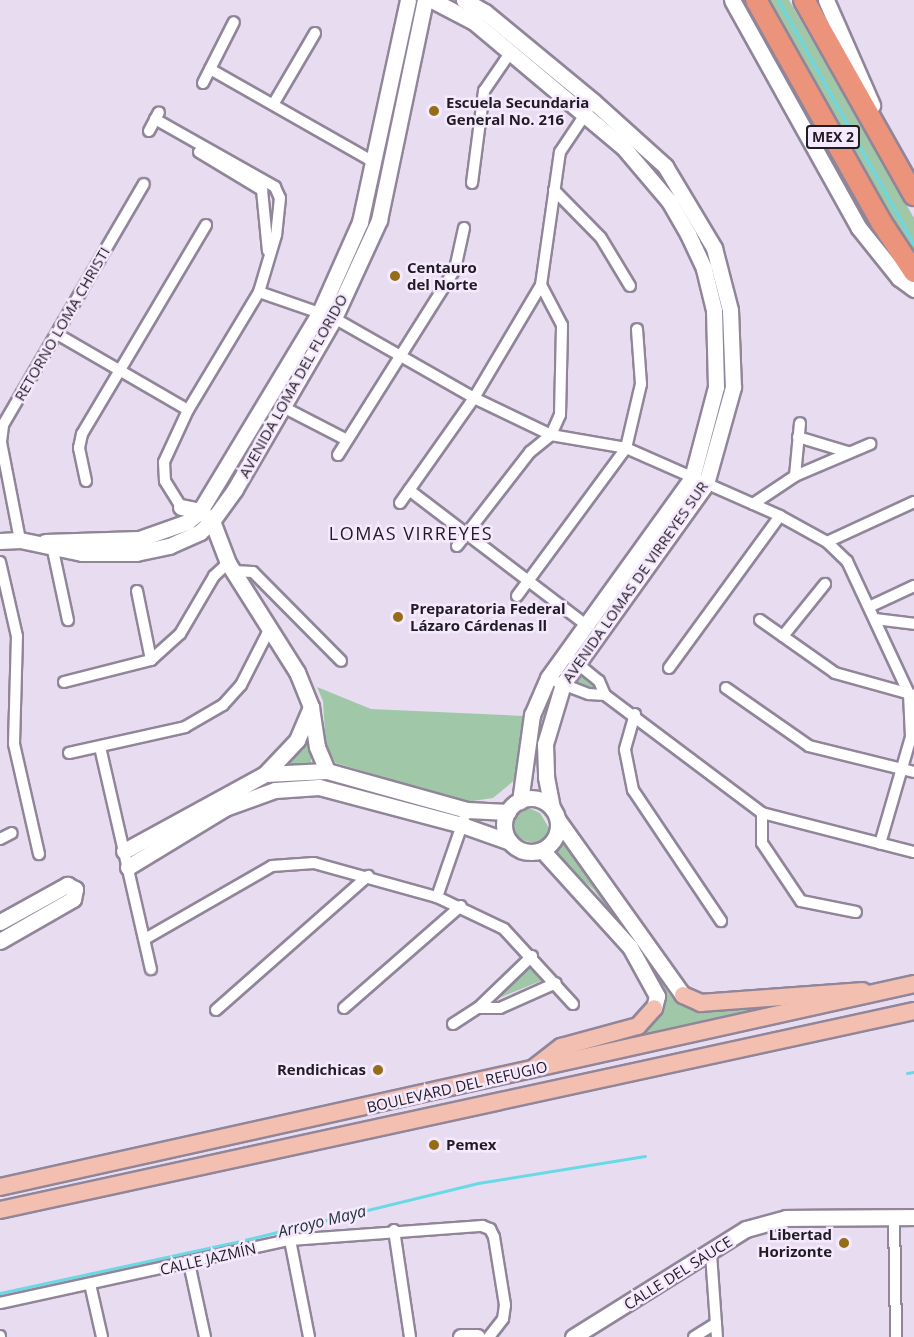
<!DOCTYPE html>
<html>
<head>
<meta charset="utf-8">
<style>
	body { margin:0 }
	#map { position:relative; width:914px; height:1337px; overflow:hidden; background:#e8dcf1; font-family:"Open Sans",sans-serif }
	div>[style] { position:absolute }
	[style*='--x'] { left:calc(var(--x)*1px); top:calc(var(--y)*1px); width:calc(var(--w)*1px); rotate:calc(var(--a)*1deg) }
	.green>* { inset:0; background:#a0c8a8 }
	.stream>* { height:3px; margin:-1.5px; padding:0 1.5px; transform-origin:1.5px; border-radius:1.5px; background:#69d9e6 }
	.roads { filter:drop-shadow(2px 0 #918699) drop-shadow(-2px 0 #918699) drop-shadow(0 2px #918699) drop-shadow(0 -2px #918699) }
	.street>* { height:10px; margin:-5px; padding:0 5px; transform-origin:5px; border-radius:5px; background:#fff }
	.secondary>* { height:15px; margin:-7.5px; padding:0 7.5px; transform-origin:7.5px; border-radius:7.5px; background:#fff }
	.secondary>.ring { margin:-7.5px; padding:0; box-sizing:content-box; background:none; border:15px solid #fff; border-radius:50% }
	.primary>* { height:16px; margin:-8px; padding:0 8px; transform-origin:8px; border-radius:8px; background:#f3bfb0 }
	.highway>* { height:20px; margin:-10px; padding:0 10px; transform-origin:10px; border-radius:10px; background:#eb947b }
	.dots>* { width:16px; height:16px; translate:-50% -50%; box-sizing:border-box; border:3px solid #f5e9fe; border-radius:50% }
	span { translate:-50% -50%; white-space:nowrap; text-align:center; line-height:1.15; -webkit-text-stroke:5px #f5e9fe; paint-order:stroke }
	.shield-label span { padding:2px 4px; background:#f5e9fe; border:2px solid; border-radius:4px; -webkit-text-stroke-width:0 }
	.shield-label { font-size:14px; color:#201c23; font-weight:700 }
	.poi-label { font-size:15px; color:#201c23; font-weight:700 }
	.left { translate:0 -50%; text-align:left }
	.right { translate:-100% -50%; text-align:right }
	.street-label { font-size:15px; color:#201c23 }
	.water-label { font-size:16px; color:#1b2f32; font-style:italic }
	.quarter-label { font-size:18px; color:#201c23; letter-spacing:1.5px }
</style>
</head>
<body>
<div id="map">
	<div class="green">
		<i style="clip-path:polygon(763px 0,789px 0,914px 218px,914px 253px,848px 152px)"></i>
		<i style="clip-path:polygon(583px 674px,597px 687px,596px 690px,575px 686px)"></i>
		<i style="clip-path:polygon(317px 687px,371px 709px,524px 716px,516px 779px,493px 798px,466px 802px,336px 763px,326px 750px,323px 701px)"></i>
		<i style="clip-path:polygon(311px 727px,311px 765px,288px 764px,285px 759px)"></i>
		<i style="clip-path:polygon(529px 808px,540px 813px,549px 828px,549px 836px,541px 845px,520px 839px,509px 825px,513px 814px)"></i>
		<i style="clip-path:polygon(566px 837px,670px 995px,682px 1005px,704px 1012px,722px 1011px,824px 997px,561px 1052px,649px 1029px,661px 1014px,663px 998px,638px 951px,594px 890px,553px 854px)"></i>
		<i style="clip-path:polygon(531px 966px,543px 980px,494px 1000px)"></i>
	</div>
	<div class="stream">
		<i style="--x:778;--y:0;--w:279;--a:60.9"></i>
		<i style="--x:907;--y:1073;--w:7;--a:-8"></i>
		<i style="--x:0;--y:1293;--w:246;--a:-12.2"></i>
		<i style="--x:240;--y:1241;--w:245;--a:-13.7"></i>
		<i style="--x:478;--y:1183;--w:169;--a:-9.2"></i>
	</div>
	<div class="roads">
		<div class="street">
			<i style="--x:210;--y:69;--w:189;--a:29.6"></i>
			<i style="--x:203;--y:83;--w:68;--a:-63.1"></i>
			<i style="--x:274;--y:103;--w:81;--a:-59.6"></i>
			<i style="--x:155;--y:119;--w:138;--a:29.5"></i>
			<i style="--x:275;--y:187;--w:12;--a:66"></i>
			<i style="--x:280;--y:198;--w:37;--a:96"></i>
			<i style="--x:276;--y:235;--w:59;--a:106.6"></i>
			<i style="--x:259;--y:292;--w:138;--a:121"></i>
			<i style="--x:188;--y:410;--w:57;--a:114.8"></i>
			<i style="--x:164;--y:462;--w:19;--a:87"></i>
			<i style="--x:165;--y:481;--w:31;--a:58"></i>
			<i style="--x:149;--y:131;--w:21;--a:-62"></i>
			<i style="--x:199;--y:152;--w:74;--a:31.1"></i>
			<i style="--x:262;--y:190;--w:61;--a:84.4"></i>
			<i style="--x:472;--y:183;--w:93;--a:-82.6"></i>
			<i style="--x:484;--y:91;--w:46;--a:-55.6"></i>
			<i style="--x:554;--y:190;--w:67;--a:45.6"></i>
			<i style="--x:601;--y:238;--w:56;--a:58.9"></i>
			<i style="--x:259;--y:292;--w:79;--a:19.1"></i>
			<i style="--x:334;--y:318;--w:161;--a:29.7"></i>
			<i style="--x:474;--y:398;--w:85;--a:25.7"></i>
			<i style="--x:551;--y:435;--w:76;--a:9.8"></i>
			<i style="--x:626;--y:448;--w:168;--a:23.8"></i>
			<i style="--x:780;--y:516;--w:54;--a:29"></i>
			<i style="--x:827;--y:542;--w:28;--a:44"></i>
			<i style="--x:847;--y:561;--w:147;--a:65"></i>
			<i style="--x:909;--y:694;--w:43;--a:87.3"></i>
			<i style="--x:911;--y:737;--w:111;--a:106.2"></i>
			<i style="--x:57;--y:334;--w:151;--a:30.1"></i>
			<i style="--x:283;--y:407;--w:72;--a:27.3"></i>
			<i style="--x:798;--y:437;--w:52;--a:16.7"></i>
			<i style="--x:338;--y:455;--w:220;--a:-57.8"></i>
			<i style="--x:455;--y:269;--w:42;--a:-77.6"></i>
			<i style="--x:795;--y:476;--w:53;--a:-84.6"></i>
			<i style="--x:86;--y:481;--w:34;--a:-102"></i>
			<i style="--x:79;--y:448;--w:14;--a:-78"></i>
			<i style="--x:82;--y:434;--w:243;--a:-59.3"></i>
			<i style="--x:409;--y:490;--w:223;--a:37.3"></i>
			<i style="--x:400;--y:503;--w:128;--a:-54.8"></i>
			<i style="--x:474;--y:398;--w:131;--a:-59.3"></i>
			<i style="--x:541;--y:285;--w:134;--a:-81.9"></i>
			<i style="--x:560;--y:152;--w:50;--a:-56.3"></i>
			<i style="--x:753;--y:504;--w:50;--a:-33.7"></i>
			<i style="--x:795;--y:476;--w:82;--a:-23.1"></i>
			<i style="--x:20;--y:540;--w:100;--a:-101"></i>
			<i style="--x:1;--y:442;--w:17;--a:-83"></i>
			<i style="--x:3;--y:425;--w:279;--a:-59.7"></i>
			<i style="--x:51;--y:541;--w:81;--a:77.9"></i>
			<i style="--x:827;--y:542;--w:96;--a:-24.7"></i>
			<i style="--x:457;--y:546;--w:119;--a:-52.2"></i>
			<i style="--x:530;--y:452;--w:27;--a:-39"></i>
			<i style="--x:551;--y:435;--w:22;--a:-66"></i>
			<i style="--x:560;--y:415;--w:90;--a:-88.7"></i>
			<i style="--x:562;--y:325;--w:45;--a:-117.7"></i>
			<i style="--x:0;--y:562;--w:76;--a:77.1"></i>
			<i style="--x:17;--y:636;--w:108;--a:91.6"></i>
			<i style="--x:14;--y:744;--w:113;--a:77.2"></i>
			<i style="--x:233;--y:571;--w:20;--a:3"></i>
			<i style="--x:253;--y:572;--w:125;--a:45.3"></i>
			<i style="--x:137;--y:591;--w:70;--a:78.5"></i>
			<i style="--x:517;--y:596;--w:184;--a:-53.6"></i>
			<i style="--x:626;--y:448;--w:66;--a:-76.8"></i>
			<i style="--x:641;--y:384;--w:55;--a:-94.2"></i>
			<i style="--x:869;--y:607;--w:50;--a:-25"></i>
			<i style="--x:875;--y:619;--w:39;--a:7"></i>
			<i style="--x:760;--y:620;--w:92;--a:35.2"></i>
			<i style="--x:835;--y:673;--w:82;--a:15.6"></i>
			<i style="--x:783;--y:636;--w:67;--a:-51.1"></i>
			<i style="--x:573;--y:660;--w:33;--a:39"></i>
			<i style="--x:599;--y:681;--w:15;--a:67"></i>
			<i style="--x:605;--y:695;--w:196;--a:36.9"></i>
			<i style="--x:762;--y:813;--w:157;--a:14.4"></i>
			<i style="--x:669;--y:668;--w:188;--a:-53.9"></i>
			<i style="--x:64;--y:682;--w:90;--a:-14.2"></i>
			<i style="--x:151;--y:660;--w:39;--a:-42"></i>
			<i style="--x:180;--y:634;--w:67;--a:-59.6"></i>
			<i style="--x:214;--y:576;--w:19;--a:-43"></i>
			<i style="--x:557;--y:682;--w:34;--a:21"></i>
			<i style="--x:589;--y:694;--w:16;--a:4"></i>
			<i style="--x:726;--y:688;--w:101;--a:34.9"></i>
			<i style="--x:809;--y:746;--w:108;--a:13.9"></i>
			<i style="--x:635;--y:714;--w:37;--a:106"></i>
			<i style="--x:625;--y:750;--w:41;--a:78.7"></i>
			<i style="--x:633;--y:790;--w:158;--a:56.1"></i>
			<i style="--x:100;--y:747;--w:228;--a:77.1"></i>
			<i style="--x:69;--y:753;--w:119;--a:-12.6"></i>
			<i style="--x:185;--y:727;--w:44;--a:-30.1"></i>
			<i style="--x:223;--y:705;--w:27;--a:-48"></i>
			<i style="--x:241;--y:685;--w:62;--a:-63"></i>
			<i style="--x:762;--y:813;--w:30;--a:90"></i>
			<i style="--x:762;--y:843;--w:70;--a:56.1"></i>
			<i style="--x:801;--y:901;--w:56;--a:11.3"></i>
			<i style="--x:0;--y:839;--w:13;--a:-27"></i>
			<i style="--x:437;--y:897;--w:83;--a:-70.9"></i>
			<i style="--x:145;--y:939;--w:146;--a:-29.9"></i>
			<i style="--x:272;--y:866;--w:42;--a:-4.1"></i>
			<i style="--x:314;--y:863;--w:128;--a:15.5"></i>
			<i style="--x:437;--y:897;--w:74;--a:25.5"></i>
			<i style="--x:504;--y:929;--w:102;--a:47.4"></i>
			<i style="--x:344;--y:1008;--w:155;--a:-41.1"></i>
			<i style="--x:478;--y:1008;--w:22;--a:0"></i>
			<i style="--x:500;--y:1008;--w:61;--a:-24.1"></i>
			<i style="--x:216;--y:1010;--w:203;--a:-41.4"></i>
			<i style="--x:453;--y:1024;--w:30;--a:-33"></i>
			<i style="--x:478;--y:1008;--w:75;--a:-43.9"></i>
			<i style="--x:894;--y:1218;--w:119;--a:89"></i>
			<i style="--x:394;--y:1230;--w:108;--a:81.5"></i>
			<i style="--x:290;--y:1240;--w:99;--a:78.9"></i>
			<i style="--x:711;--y:1254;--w:83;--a:85.9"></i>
			<i style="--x:189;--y:1263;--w:76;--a:77.8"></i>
			<i style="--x:90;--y:1284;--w:54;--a:77.2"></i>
			<i style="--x:0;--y:1303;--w:297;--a:-12.3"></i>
			<i style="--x:290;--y:1240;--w:193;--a:-4.2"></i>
			<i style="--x:482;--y:1226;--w:9;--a:21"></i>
			<i style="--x:490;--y:1229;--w:9;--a:63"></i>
			<i style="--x:494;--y:1237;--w:69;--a:80.8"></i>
			<i style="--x:505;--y:1305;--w:14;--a:98"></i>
			<i style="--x:503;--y:1319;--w:23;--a:128"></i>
			<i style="--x:0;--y:1336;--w:1;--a:90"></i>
			<i style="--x:694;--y:1337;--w:26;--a:-32"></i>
		</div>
		<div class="secondary">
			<i style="--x:432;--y:0;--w:47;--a:27.6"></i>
			<i style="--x:474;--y:22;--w:194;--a:40"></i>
			<i style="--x:623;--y:147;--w:71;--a:49.6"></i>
			<i style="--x:669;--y:201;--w:38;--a:60"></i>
			<i style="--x:688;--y:234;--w:38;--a:65"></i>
			<i style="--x:704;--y:269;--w:42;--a:76.3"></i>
			<i style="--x:714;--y:310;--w:77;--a:88.5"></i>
			<i style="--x:716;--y:387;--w:94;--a:104.8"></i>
			<i style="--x:692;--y:478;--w:246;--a:125.8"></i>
			<i style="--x:548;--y:678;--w:40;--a:113.4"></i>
			<i style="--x:532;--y:715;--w:87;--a:97.9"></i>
			<i style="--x:464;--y:0;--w:24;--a:30"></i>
			<i style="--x:485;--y:12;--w:141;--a:39.5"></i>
			<i style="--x:594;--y:102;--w:96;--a:42"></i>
			<i style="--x:665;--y:166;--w:96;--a:59.1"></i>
			<i style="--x:714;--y:248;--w:64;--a:75.5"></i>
			<i style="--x:730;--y:310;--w:77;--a:87.8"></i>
			<i style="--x:733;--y:387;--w:101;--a:105.6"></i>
			<i style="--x:706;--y:484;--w:246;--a:125.6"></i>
			<i style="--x:563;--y:684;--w:63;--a:106.7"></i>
			<i style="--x:545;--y:744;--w:33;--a:88"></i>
			<i style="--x:546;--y:777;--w:32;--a:79"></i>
			<i style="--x:732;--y:0;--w:261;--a:60.9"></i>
			<i style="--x:859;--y:228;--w:64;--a:51.3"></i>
			<i style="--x:899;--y:278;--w:19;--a:36"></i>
			<i style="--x:826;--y:0;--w:115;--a:66.3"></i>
			<i style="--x:181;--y:507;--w:19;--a:12"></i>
			<i style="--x:200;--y:511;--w:16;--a:40"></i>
			<i style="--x:212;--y:521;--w:45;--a:69.1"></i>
			<i style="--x:228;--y:563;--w:129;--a:57.7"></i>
			<i style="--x:297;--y:672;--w:38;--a:68"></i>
			<i style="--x:311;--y:707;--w:40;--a:81.5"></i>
			<i style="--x:317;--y:747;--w:26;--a:67"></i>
			<i style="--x:0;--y:541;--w:20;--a:-3"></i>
			<i style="--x:20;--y:540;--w:63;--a:11.8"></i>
			<i style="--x:82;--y:553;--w:54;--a:0"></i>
			<i style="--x:136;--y:553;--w:34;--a:-12"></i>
			<i style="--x:169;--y:546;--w:34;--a:-24"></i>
			<i style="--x:200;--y:532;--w:16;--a:-43"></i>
			<i style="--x:212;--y:521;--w:39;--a:-54"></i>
			<i style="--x:235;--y:489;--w:198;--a:-59.9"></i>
			<i style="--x:334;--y:318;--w:108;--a:-65.3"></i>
			<i style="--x:379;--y:220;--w:225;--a:-78.2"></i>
			<i style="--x:45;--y:542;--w:94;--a:-1.8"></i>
			<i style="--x:139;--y:539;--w:51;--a:-19.5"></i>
			<i style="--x:187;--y:522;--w:17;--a:-40"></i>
			<i style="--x:200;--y:511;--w:232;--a:-58.9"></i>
			<i style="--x:320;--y:312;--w:98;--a:-66"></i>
			<i style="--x:360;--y:222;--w:227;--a:-77.8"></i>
			<i style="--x:265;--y:774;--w:47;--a:-46.7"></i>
			<i style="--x:297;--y:740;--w:36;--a:-67"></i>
			<i class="ring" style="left:504px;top:798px;width:39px;height:39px"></i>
			<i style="--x:558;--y:820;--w:215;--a:54.5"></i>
			<i style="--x:542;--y:850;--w:131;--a:47.8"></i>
			<i style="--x:630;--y:947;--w:56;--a:61.1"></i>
			<i style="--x:657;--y:996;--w:12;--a:104"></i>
			<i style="--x:124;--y:851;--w:161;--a:-28.6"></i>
			<i style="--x:265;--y:774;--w:62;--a:-2.8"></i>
			<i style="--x:327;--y:771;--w:145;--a:15.6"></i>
			<i style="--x:467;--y:810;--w:41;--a:2.8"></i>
			<i style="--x:128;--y:867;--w:114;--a:-31.3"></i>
			<i style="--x:225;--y:808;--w:53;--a:-19.8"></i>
			<i style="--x:275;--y:790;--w:44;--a:-3.9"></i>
			<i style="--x:319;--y:787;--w:148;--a:14.9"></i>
			<i style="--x:462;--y:825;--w:51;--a:19.5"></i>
			<i style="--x:0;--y:922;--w:77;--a:-28.9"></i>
			<i style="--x:67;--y:885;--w:9;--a:27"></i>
			<i style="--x:75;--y:889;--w:10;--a:101"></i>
			<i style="--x:73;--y:899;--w:84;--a:150.1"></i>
			<i style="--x:461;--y:1337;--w:16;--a:0"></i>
			<i style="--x:573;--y:1337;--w:204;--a:-32"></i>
			<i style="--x:746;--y:1229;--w:41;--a:-15.4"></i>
			<i style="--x:786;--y:1218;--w:128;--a:-0.4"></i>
		</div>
		<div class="primary">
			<i style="--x:683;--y:995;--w:20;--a:24"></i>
			<i style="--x:701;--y:1003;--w:162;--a:-4.2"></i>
			<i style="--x:535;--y:1067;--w:33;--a:-38"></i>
			<i style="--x:561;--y:1047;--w:80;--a:-15.3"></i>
			<i style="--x:638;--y:1026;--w:24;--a:-48"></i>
			<i style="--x:0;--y:1187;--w:936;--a:-12.52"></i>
			<i style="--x:0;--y:1210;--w:935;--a:-12.28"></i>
		</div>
		<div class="highway">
			<i style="--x:756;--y:0;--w:255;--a:60.6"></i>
			<i style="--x:881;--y:222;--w:60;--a:56.6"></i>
			<i style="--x:804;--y:0;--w:224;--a:60.6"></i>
		</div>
	</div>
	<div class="dots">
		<i style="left:434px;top:111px;background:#956c17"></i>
		<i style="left:395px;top:276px;background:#956c17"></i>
		<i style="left:398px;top:617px;background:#956c17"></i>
		<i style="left:378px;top:1070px;background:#956c17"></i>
		<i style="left:434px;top:1145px;background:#956c17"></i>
		<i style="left:844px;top:1243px;background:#956c17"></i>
	</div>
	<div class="shield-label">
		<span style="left:833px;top:137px">MEX 2</span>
	</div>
	<div class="poi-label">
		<span class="left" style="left:446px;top:111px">Escuela Secundaria<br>General No. 216</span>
		<span class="left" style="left:407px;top:276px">Centauro<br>del Norte</span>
		<span class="left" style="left:410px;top:617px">Preparatoria Federal<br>Lázaro Cárdenas ll</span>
		<span class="right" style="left:366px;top:1070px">Rendichicas</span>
		<span class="left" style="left:446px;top:1145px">Pemex</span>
		<span class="right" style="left:832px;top:1243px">Libertad<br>Horizonte</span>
	</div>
	<div class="street-label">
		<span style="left:62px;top:324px;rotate:-60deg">RETORNO LOMA CHRISTI</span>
		<span style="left:293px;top:386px;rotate:-61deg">AVENIDA LOMA DEL FLORIDO</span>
		<span style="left:635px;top:582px;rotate:-55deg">AVENIDA LOMAS DE VIRREYES SUR</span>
		<span style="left:457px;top:1087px;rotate:-13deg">BOULEVARD DEL REFUGIO</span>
		<span style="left:208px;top:1259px;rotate:-13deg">CALLE JAZMÍN</span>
		<span style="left:678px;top:1273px;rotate:-32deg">CALLE DEL SAUCE</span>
	</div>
	<div class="water-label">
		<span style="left:322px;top:1221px;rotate:-14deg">Arroyo Maya</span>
	</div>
	<div class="quarter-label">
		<span style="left:411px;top:533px">LOMAS VIRREYES</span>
	</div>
</div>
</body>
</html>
